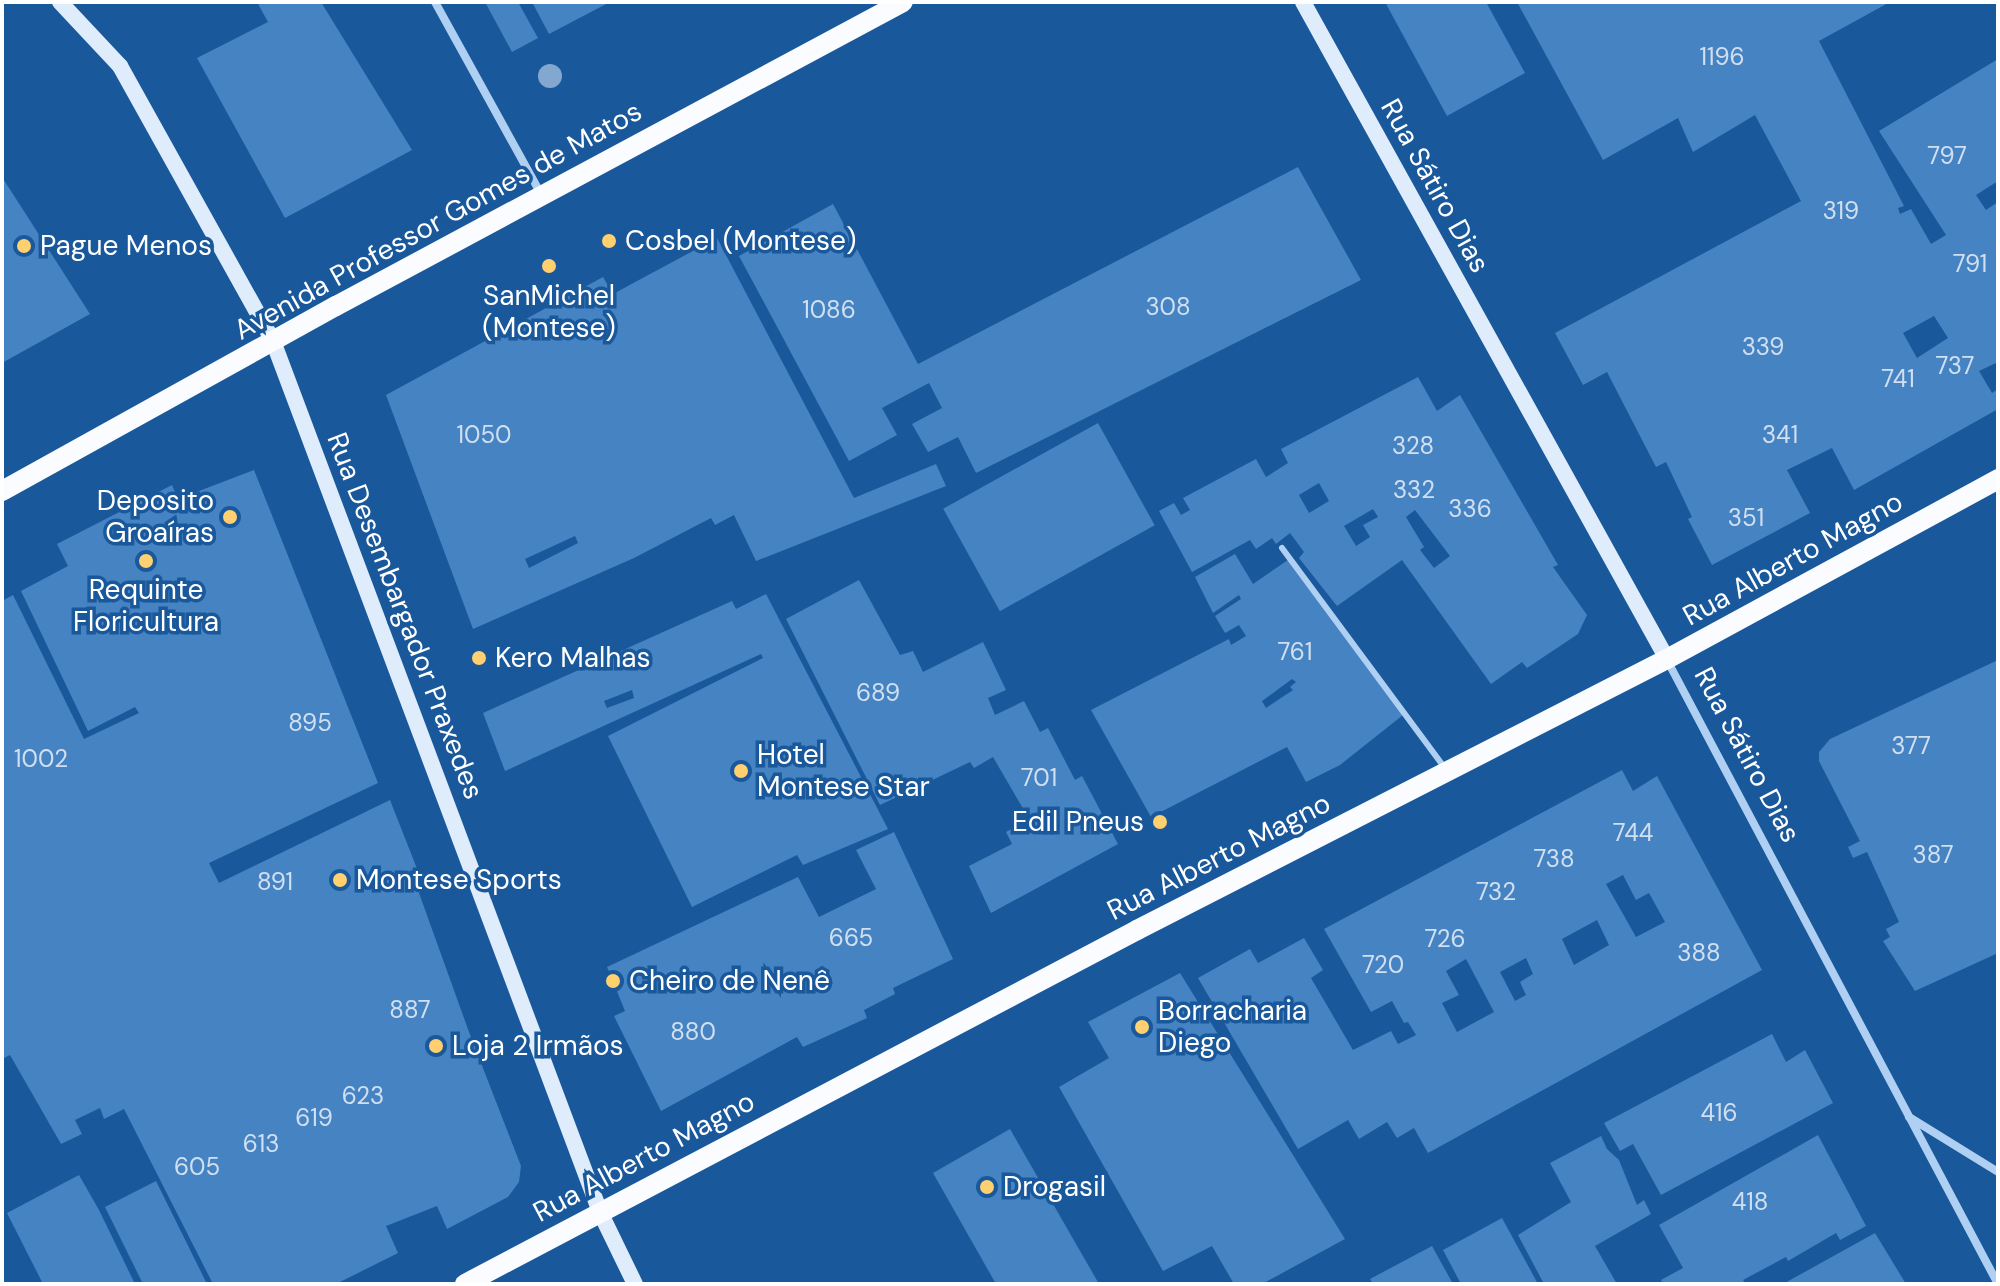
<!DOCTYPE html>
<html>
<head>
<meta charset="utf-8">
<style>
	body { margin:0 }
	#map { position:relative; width:2000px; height:1286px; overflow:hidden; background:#19589b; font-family:"DM Sans",sans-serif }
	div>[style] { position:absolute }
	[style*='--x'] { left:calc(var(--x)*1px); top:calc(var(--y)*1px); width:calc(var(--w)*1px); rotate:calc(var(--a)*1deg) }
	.building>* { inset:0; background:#4683c3; transform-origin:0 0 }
	.lane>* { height:6px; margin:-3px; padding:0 3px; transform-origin:3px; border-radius:3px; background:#afd0f2 }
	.street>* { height:8px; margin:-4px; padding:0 4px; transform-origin:4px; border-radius:4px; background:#afd0f2 }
	.secondary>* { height:16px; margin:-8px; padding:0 8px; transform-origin:8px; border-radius:8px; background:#deecfc }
	.primary>* { height:20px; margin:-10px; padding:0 10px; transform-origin:10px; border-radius:10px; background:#fafcff }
	.trees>* { width:24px; height:24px; margin:-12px; border-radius:50%; background:#82a8d0 }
	.dots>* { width:22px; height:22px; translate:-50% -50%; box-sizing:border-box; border:4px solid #19589b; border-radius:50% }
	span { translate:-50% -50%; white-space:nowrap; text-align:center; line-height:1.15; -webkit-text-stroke:7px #19589b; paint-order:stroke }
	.number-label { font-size:24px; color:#d1e0f0 }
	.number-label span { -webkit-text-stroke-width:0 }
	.street-label { font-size:28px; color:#fff }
	.poi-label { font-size:28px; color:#fff }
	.left { translate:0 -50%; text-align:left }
	.right { translate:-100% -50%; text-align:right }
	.frame { position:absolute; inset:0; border:4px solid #fff; pointer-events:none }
</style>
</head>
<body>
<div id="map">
	<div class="building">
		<i style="clip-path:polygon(257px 2px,321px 2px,412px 150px,285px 218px,197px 58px,268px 22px)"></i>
		<i style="clip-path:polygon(485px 2px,518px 2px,538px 38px,512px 52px)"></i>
		<i style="clip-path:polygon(532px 2px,610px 2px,549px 34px)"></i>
		<i style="clip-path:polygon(1385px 2px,1486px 2px,1525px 73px,1447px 116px)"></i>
		<i style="clip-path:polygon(evenodd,1517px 2px,1890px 2px,1819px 41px,1904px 206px,1898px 208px,1900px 214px,1911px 209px,1931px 244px,1946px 235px,1879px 131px,1998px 59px,1998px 181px,1976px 195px,1986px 210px,1998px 202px,1998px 362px,1979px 371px,1992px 393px,1998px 389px,1998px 409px,1854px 490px,1832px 448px,1787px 470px,1810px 513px,1712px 565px,1688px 519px,1692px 517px,1666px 462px,1656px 467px,1607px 372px,1583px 385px,1555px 333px,1801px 201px,1755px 115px,1693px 152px,1678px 118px,1603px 160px,1517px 2px,1934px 316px,1948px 338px,1917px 358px,1903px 333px,1934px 316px)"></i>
		<i style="clip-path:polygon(1298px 167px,1361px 280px,976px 473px,958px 437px,928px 452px,912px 424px,942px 408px,929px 383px,882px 408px,897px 435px,849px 461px,739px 256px,833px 204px,918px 364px)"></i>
		<i style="clip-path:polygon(2px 177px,90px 314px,2px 363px)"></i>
		<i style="clip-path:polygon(evenodd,717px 238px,854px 498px,936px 464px,946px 486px,756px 561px,734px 515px,715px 525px,711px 518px,634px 558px,473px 629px,386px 395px,603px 277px,613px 294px,717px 238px,575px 536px,578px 543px,529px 568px,525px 559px,575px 536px)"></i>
		<i style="clip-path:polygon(evenodd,1418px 377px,1437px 411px,1460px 395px,1558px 565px,1553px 567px,1587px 615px,1578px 634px,1527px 668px,1522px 662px,1491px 684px,1402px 560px,1337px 606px,1299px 558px,1304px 552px,1290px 533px,1276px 544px,1272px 538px,1256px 549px,1250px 540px,1192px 572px,1159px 511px,1174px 503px,1181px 515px,1190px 510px,1183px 498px,1256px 459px,1266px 477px,1288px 463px,1281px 449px,1418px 377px,1319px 483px,1329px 501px,1309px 513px,1299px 495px,1319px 483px,1418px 377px,1373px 509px,1378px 517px,1363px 525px,1370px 537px,1356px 546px,1344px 526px,1373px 509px,1418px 377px,1415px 510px,1450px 556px,1434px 568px,1420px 550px,1424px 547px,1406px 517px,1415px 510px)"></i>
		<i style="left:1098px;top:423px;width:117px;height:177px;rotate:61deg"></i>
		<i style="clip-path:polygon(254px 470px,378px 783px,209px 863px,219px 883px,390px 800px,425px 889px,419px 893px,469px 1032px,521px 1166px,519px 1182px,508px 1197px,447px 1229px,437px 1206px,386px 1226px,398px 1253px,336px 1284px,213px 1284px,124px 1109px,104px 1119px,100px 1108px,75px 1120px,82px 1134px,61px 1144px,10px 1055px,2px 1059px,2px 601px,13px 595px,84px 739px,139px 713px,135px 707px,88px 731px,21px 591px,68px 566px,57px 544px,172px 485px,178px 499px)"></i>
		<i style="clip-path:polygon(evenodd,1235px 554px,1253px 584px,1288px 560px,1403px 715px,1340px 765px,1306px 782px,1287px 747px,1151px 817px,1091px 710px,1229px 639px,1231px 645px,1246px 636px,1239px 625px,1225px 633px,1215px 616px,1241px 599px,1239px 595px,1213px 613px,1195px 577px,1235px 554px,1292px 679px,1296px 682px,1290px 687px,1293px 690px,1266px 708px,1262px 701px,1292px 679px)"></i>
		<i style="clip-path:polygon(859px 580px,900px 655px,913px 651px,923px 672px,983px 642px,1006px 690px,988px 698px,995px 715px,1024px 701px,1040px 732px,1048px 728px,1075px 780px,1082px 776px,1118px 844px,991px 913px,969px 866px,1012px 844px,1006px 832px,1029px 819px,993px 757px,974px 768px,970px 762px,880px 805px,786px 619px)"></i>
		<i style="clip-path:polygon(evenodd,766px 594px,888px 829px,803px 865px,797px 855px,692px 907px,608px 736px,763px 658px,761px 654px,505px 771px,483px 713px,732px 601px,736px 609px,766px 594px,632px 690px,634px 698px,607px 708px,604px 701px,632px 690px)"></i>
		<i style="clip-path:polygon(1998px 660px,1998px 953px,1915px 991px,1883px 941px,1890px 937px,1886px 929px,1899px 922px,1867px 852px,1853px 858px,1848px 847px,1860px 841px,1819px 761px,1819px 752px,1830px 739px)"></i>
		<i style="clip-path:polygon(evenodd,1622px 770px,1633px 791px,1657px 776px,1762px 970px,1428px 1153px,1414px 1128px,1397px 1138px,1387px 1122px,1359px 1139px,1348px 1120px,1298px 1149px,1198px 978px,1250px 949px,1258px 963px,1304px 938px,1323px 970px,1311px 978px,1353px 1050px,1391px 1031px,1398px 1044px,1416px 1035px,1408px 1022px,1404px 1023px,1392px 1001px,1371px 1012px,1324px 929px,1622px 770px,1623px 875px,1636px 900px,1649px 893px,1665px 922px,1636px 937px,1606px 884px,1623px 875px,1622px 770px,1597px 920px,1609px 945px,1574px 965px,1562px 939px,1597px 920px,1622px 770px,1526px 958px,1533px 974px,1520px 982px,1526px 995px,1515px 1001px,1500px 972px,1526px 958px,1622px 770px,1466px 959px,1494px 1012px,1457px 1032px,1442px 1003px,1459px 995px,1446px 971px,1466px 959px)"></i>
		<i style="clip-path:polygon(894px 832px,953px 959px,893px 988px,895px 994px,864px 1010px,867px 1018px,803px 1047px,797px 1037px,661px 1111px,614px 1016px,625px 1011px,607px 967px,798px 877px,819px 917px,876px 889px,856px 850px)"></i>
		<i style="clip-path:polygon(1180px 973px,1345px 1239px,1262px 1284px,1234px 1284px,1212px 1246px,1163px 1271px,1059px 1087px,1109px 1058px,1088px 1022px)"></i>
		<i style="clip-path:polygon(1772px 1034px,1786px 1062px,1805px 1050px,1833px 1103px,1661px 1195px,1633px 1144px,1620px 1151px,1604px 1123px)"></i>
		<i style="clip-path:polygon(1010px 1129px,1099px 1284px,996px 1284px,933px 1173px)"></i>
		<i style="clip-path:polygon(1818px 1135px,1866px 1226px,1840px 1240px,1836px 1233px,1788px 1261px,1786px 1257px,1743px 1280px,1746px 1284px,1663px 1284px,1661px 1280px,1683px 1268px,1659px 1225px)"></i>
		<i style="clip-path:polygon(1601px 1136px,1607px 1149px,1619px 1160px,1637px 1205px,1644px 1200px,1651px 1214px,1595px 1246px,1617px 1284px,1544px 1284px,1518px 1235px,1571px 1202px,1550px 1163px)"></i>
		<i style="clip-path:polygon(79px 1175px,99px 1210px,135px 1284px,43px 1284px,7px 1213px)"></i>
		<i style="clip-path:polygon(156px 1181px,207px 1284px,143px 1284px,105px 1207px)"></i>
		<i style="clip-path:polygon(1502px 1218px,1538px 1284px,1461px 1284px,1443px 1250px)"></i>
		<i style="clip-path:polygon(1875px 1233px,1906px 1284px,1783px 1284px)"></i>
		<i style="clip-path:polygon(1432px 1246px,1453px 1284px,1373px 1284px,1370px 1279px)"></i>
	</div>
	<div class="lane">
		<i style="--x:1282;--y:548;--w:272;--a:53.5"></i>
	</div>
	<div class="street">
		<i style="--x:435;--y:2;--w:219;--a:61.1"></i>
		<i style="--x:1667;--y:660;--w:706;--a:62.06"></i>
		<i style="--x:1909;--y:1117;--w:105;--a:31.7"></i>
	</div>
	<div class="secondary">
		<i style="--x:60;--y:2;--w:88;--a:46.8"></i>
		<i style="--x:120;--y:66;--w:315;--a:60.9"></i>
		<i style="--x:273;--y:341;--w:930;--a:69.42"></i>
		<i style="--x:600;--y:1212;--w:80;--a:64.1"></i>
		<i style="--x:1303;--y:2;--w:751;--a:61.01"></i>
	</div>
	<div class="primary">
		<i style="--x:2;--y:491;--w:382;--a:-29"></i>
		<i style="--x:336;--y:306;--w:643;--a:-28.2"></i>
		<i style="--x:465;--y:1284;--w:760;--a:-27.78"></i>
		<i style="--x:1137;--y:930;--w:595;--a:-27.08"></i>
		<i style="--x:1667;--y:659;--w:377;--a:-28.5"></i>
	</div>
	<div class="trees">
		<i style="left:550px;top:76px"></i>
	</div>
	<div class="dots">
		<i style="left:609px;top:241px;background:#ffcf70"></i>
		<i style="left:24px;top:246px;background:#ffcf70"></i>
		<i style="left:549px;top:266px;background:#ffcf70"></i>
		<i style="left:230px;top:517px;background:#ffcf70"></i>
		<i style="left:146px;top:561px;background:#ffcf70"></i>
		<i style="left:479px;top:658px;background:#ffcf70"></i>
		<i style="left:741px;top:771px;background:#ffcf70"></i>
		<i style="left:1160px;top:822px;background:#ffcf70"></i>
		<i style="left:340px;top:880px;background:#ffcf70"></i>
		<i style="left:613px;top:981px;background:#ffcf70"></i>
		<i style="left:1142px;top:1027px;background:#ffcf70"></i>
		<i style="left:436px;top:1046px;background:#ffcf70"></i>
		<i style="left:987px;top:1187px;background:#ffcf70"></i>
	</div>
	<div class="number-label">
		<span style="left:1722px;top:57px">1196</span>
		<span style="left:1947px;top:156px">797</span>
		<span style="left:1841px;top:211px">319</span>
		<span style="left:1970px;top:264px">791</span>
		<span style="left:1168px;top:307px">308</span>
		<span style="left:829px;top:310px">1086</span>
		<span style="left:1763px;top:347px">339</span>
		<span style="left:1955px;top:366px">737</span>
		<span style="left:1898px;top:379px">741</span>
		<span style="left:484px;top:435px">1050</span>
		<span style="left:1780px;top:435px">341</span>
		<span style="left:1413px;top:446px">328</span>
		<span style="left:1414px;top:490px">332</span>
		<span style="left:1470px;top:509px">336</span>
		<span style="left:1746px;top:518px">351</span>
		<span style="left:1295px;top:652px">761</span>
		<span style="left:878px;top:693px">689</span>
		<span style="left:310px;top:723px">895</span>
		<span style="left:1911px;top:746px">377</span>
		<span style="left:41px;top:759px">1002</span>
		<span style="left:1039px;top:778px">701</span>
		<span style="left:1633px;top:833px">744</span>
		<span style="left:1933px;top:855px">387</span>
		<span style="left:1554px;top:859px">738</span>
		<span style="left:275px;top:882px">891</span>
		<span style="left:1496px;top:892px">732</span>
		<span style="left:851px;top:938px">665</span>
		<span style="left:1445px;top:939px">726</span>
		<span style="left:1699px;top:953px">388</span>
		<span style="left:1383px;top:965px">720</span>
		<span style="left:410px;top:1010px">887</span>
		<span style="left:693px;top:1032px">880</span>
		<span style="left:363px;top:1096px">623</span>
		<span style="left:1719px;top:1113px">416</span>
		<span style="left:314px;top:1118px">619</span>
		<span style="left:261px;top:1144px">613</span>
		<span style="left:197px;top:1167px">605</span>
		<span style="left:1750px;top:1202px">418</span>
	</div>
	<div class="street-label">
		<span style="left:1435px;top:186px;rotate:61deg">Rua Sátiro Dias</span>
		<span style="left:438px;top:221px;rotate:-29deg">Avenida Professor Gomes de Matos</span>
		<span style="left:1793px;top:559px;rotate:-29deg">Rua Alberto Magno</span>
		<span style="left:405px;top:616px;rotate:69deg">Rua Desembargador Praxedes</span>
		<span style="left:1747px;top:755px;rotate:62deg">Rua Sátiro Dias</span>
		<span style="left:1219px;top:857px;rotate:-27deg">Rua Alberto Magno</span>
		<span style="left:644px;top:1157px;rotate:-28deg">Rua Alberto Magno</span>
	</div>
	<div class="poi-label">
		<span class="left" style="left:625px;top:241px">Cosbel (Montese)</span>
		<span class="left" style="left:40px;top:246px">Pague Menos</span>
		<span style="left:549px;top:312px">SanMichel<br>(Montese)</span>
		<span class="right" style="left:214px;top:517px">Deposito<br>Groaíras</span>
		<span style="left:146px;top:606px">Requinte<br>Floricultura</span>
		<span class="left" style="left:495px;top:658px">Kero Malhas</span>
		<span class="left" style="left:757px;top:771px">Hotel<br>Montese Star</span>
		<span class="right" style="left:1144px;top:822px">Edil Pneus</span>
		<span class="left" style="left:356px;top:880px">Montese Sports</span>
		<span class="left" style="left:629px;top:981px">Cheiro de Nenê</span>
		<span class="left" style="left:1158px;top:1027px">Borracharia<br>Diego</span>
		<span class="left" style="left:452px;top:1046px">Loja 2 Irmãos</span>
		<span class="left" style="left:1003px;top:1187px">Drogasil</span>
	</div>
	<div class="frame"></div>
</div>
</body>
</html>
